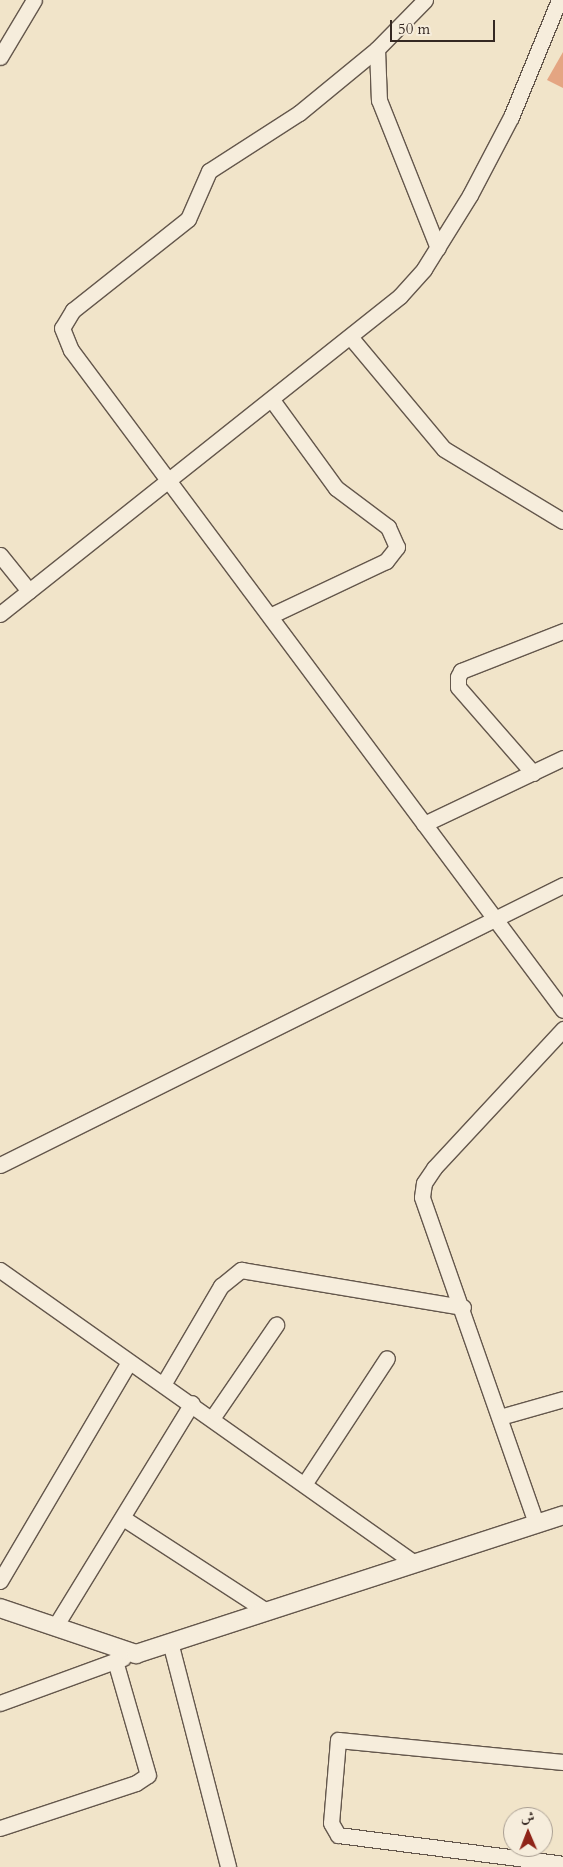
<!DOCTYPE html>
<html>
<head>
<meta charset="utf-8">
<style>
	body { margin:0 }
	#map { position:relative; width:563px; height:1867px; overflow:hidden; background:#f1e4c9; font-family:Cardo,Amiri,serif }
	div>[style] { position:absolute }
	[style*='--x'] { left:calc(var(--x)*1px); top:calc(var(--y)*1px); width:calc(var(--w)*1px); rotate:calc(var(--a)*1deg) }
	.building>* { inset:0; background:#e4a582 }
	.roads { filter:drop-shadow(1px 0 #64574c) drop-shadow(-1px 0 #64574c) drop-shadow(0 1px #64574c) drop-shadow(0 -1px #64574c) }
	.minor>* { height:15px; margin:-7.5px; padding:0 7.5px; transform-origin:7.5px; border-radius:7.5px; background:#f6eddc }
	.tertiary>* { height:18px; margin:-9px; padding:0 9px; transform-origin:9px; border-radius:9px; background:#f6eddc }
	span { translate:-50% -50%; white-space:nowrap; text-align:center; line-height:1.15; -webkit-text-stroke:4.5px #f6eddc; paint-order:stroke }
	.north { position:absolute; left:503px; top:1807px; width:50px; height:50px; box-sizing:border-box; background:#f6eddc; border:1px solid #a99e92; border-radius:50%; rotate:359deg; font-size:14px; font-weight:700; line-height:20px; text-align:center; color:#352822 }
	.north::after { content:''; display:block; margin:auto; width:18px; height:22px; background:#8f2418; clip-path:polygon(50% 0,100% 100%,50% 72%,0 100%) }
	.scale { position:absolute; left:390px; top:20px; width:105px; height:22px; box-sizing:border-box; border:2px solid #352822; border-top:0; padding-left:6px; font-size:15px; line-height:18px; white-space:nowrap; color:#352822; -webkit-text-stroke:4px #f6eddc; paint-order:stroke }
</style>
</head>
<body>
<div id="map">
	<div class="building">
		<i style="clip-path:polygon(563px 52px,563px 88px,547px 80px)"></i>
	</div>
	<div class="roads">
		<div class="minor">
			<i style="--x:425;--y:0;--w:69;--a:134.4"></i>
			<i style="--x:377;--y:49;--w:101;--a:140.6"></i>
			<i style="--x:299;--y:113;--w:107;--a:147.2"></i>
			<i style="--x:209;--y:171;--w:52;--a:113.6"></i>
			<i style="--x:188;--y:219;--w:147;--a:141.6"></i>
			<i style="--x:73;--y:310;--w:21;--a:121"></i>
			<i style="--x:62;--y:328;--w:24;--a:68"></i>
			<i style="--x:71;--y:350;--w:823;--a:53.3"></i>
			<i style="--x:377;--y:49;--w:51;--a:87.8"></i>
			<i style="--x:379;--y:100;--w:159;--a:68.3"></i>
			<i style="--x:0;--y:57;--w:66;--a:-59.2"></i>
			<i style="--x:352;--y:339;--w:143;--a:50.1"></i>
			<i style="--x:444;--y:449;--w:139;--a:31.2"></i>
			<i style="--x:272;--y:400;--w:109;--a:54"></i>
			<i style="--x:336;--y:488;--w:65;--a:36.9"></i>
			<i style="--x:388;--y:527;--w:22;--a:66"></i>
			<i style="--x:397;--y:547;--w:18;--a:128"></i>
			<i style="--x:386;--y:561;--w:126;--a:154.7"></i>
			<i style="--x:0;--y:555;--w:46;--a:51.1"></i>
			<i style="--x:0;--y:614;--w:511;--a:-38.48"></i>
			<i style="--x:400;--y:296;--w:36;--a:-48"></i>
			<i style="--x:424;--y:269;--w:87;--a:-58.1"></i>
			<i style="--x:470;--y:195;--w:88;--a:-62.3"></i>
			<i style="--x:511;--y:117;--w:126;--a:-67.7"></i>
			<i style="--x:533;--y:773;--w:114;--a:-131.1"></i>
			<i style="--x:458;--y:687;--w:10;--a:-90"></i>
			<i style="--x:458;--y:677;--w:7;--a:-63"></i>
			<i style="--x:461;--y:671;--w:110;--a:-21.4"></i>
			<i style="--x:424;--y:824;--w:154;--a:-25.4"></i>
			<i style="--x:0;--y:1165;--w:629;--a:-26.44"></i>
			<i style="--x:0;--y:1270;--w:506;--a:35.26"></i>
			<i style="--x:164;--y:1383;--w:113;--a:-59.6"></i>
			<i style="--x:221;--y:1286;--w:26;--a:-39"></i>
			<i style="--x:241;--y:1270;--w:225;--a:9.5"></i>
			<i style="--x:213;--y:1417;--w:112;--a:-55.6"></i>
			<i style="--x:500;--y:1417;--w:66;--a:-15.9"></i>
			<i style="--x:305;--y:1483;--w:149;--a:-56.7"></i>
			<i style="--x:123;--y:1518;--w:171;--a:33"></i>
			<i style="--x:536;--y:1523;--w:345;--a:-109.3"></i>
			<i style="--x:422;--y:1197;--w:14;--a:-82"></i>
			<i style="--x:424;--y:1183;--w:18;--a:-56"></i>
			<i style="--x:434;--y:1168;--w:190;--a:-47.1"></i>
			<i style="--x:0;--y:1581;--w:254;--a:-59.5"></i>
			<i style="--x:56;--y:1625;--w:260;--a:-58.5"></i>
			<i style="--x:170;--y:1642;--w:232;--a:75.5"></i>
			<i style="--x:0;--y:1703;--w:131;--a:-20.1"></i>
			<i style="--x:563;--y:1762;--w:226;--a:-174.4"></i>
			<i style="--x:338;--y:1740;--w:83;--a:94.8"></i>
			<i style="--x:331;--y:1823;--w:14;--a:60"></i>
			<i style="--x:338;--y:1835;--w:227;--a:7.3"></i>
			<i style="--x:0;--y:1828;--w:143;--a:-18.3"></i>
			<i style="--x:136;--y:1783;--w:14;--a:-34"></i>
			<i style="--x:148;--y:1775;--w:119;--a:-106.1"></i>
		</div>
		<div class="tertiary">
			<i style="--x:0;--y:1608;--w:144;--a:18.7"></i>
			<i style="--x:136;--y:1654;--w:449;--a:-18"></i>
		</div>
	</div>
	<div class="north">ش</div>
	<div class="scale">50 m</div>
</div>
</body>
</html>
